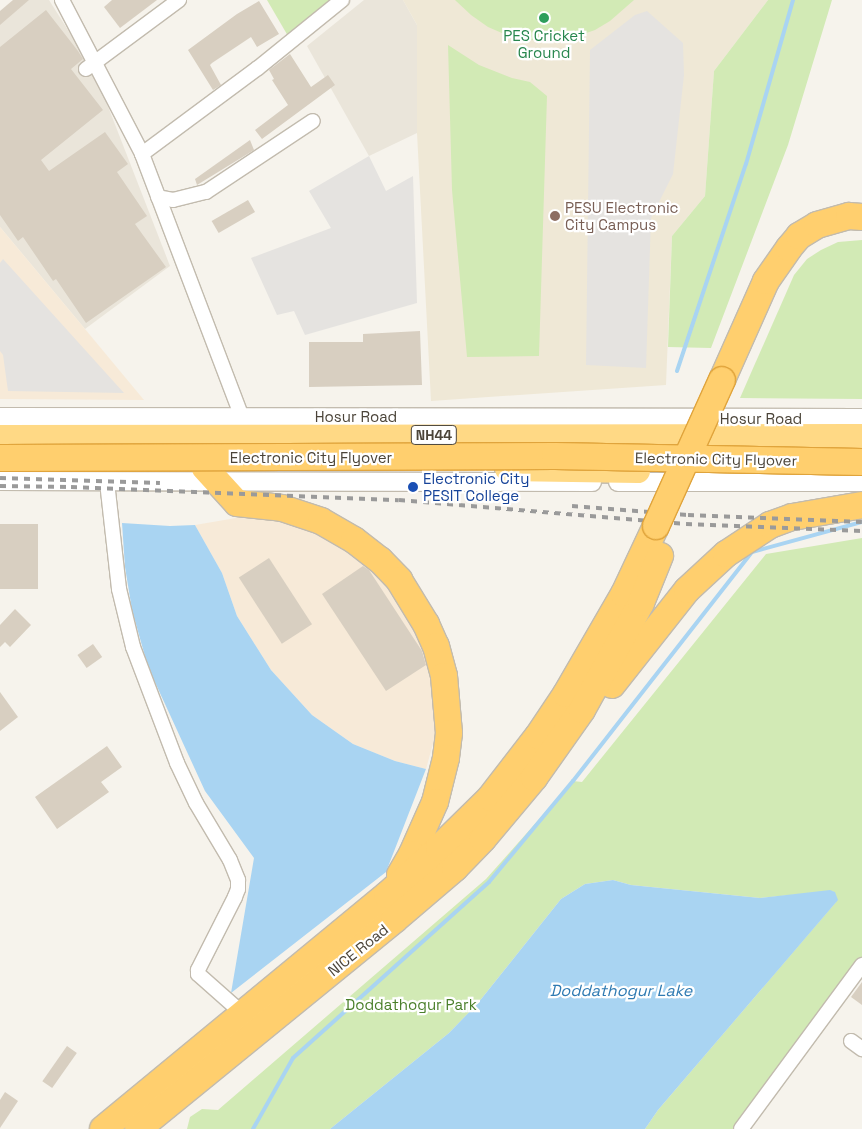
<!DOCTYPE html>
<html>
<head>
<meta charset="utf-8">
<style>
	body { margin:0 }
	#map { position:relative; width:862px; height:1129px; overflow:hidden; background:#f6f3ec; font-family:"Space Grotesk",sans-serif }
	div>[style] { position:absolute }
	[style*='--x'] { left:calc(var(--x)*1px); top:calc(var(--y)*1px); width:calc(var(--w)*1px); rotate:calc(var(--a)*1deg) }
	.residential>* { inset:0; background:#eae5da }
	.commercial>* { inset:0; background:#f7ead8 }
	.education>* { inset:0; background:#efe8d6 }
	.green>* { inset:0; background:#d2eab5 }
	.parking>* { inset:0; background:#e5e3e0 }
	.water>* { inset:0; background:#a9d4f2 }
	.stream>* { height:4px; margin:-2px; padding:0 2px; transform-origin:2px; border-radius:2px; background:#a9d4f2 }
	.building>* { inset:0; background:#d8cfc1; transform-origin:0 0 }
	.roads { filter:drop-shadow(1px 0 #c2bbae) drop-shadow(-1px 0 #c2bbae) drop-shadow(0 1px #c2bbae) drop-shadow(0 -1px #c2bbae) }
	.minor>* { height:14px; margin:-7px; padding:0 7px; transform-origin:7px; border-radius:7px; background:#fff }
	.tertiary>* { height:18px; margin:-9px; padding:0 9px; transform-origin:9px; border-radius:9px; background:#fff }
	.trunk>* { height:24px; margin:-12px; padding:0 12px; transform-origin:12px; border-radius:12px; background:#ffd985 }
	.motorway>* { height:26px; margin:-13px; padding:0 13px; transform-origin:13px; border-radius:13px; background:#ffcf6e }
	.rail>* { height:4px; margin-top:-2px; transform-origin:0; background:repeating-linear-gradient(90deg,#9a9a9a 0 6px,transparent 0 12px) }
	.bridges { filter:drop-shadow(1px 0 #e0a43c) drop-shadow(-1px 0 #e0a43c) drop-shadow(0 1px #e0a43c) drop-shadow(0 -1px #e0a43c) }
	.motorway-bridge>* { height:26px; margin:-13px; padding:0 13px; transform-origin:13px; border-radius:13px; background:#ffcf6e }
	.dots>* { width:14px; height:14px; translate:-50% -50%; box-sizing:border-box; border:2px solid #fff; border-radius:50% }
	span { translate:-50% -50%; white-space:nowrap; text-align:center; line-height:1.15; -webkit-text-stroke:4.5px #fff; paint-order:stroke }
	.shield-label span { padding:1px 4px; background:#fff; border:1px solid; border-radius:4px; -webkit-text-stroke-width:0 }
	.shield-label { font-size:14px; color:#4b4439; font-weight:700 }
	.leisure-label { font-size:15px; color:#27864d }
	.education-label { font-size:15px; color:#785e54 }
	.left { translate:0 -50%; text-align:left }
	.street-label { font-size:15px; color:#4b4439 }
	.transit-label { font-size:15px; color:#164399 }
	.park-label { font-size:15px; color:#4a7f2a }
	.water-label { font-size:16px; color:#2e7ab2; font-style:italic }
</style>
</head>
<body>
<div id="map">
	<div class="residential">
		<i style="clip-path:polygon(28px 0,49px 0,95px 73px,170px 266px,85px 329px,0 227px,0 23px)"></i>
		<i style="clip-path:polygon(364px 0,403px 0,417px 25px,417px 133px,369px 156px,307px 46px)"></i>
	</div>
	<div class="commercial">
		<i style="clip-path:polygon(0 227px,85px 329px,144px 400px,0 399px)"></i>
		<i style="clip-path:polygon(236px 518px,279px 519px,301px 522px,376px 564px,428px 644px,437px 729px,426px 769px,395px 761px,353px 744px,312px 715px,271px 670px,237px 616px,222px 573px,195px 525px)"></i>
	</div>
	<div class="education">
		<i style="clip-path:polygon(403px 0,768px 0,714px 71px,705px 196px,672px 236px,666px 385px,431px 401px,417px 133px,417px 25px)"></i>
	</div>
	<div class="green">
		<i style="clip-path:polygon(267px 0,333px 0,288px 36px)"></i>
		<i style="clip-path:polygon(455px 0,634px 0,610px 21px,595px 30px,569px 39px,539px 41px,511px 37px,488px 27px,471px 15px)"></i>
		<i style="clip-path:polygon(768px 0,832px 0,788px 145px,711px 348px,668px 347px,672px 236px,705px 196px,714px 71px)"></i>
		<i style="clip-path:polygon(448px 45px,479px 65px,512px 78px,530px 82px,547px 96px,539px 356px,467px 357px,452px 190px)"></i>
		<i style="clip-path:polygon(862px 240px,862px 399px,740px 398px,794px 275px,807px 259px,821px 250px,838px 242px)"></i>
		<i style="clip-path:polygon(862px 538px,862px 961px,738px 1129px,645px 1129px,658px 1110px,836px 902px,833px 891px,760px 898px,631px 885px,613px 880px,585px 884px,561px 899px,478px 1003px,449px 1033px,330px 1129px,187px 1129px,190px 1117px,202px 1109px,218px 1110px,486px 879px,573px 781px,582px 782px,766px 554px)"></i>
	</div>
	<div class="parking">
		<i style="clip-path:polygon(647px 11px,683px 43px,684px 75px,673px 174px,651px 218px,646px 368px,586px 365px,590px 50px,635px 15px)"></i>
		<i style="clip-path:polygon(369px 156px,386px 191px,413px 176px,417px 303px,305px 335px,294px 311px,277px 315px,251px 258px,331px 228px,309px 191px)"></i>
		<i style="clip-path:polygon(3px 259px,124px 393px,8px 391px,3px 355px,0 351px,0 263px)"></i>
	</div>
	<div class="water">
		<i style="clip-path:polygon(122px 523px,170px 526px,195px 525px,222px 573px,237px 616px,271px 670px,312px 715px,353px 744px,395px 761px,426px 769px,386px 872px,231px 993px,254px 858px,205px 791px,148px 667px,132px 610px,125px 567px)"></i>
		<i style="clip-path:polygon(613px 880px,631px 885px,760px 898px,830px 890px,835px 892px,838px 900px,658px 1110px,645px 1129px,330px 1129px,449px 1033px,478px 1003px,561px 899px,585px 884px)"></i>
	</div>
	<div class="stream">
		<i style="--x:677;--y:371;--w:218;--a:-71.6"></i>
		<i style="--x:746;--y:164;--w:171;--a:-74"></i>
		<i style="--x:253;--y:1129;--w:81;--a:-60.6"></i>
		<i style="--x:293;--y:1058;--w:263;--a:-41.9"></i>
		<i style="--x:489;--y:882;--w:131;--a:-50.3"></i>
		<i style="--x:573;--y:781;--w:291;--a:-52"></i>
		<i style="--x:752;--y:552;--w:114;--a:-15.3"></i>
	</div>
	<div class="building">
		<i style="clip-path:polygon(13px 0,29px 0,0 25px,0 11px)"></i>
		<i style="clip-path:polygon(112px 0,157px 0,120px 28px,104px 7px)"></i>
		<i style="clip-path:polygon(259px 1px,279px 34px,257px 47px,251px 37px,212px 63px,210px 65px,221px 85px,213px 90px,188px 50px,237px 14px)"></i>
		<i style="clip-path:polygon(46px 10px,78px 51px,83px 59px,71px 69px,103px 110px,41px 160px,49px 171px,105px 132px,128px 164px,117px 172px,147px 216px,135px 224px,166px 267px,86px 323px,56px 279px,53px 281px,23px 237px,18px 241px,0 215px,0 47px)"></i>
		<i style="clip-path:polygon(290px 54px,311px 87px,328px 75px,335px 85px,262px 139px,255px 130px,288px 105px,272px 80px,274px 79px,269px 70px)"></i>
		<i style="clip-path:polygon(250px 140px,254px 150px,197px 185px,195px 179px)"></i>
		<i style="left:248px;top:200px;width:14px;height:42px;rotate:60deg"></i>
		<i style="clip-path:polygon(420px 331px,422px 385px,309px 387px,309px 342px,363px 342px,363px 334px)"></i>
		<i style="left:38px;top:524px;width:65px;height:38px;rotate:90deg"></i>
		<i style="left:269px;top:558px;width:79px;height:36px;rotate:57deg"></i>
		<i style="clip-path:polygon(363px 566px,369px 570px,422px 651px,426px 665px,386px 691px,322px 594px)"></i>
		<i style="clip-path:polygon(15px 609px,31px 625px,10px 647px,5px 642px,0 647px,0 625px)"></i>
		<i style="left:93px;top:644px;width:16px;height:19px;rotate:55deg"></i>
		<i style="clip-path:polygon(0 692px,18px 717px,0 731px)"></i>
		<i style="clip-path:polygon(107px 746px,122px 767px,101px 782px,109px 792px,57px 829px,35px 797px)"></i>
		<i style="clip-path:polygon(862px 982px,862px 1005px,851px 997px)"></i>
		<i style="left:67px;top:1046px;width:12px;height:43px;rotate:35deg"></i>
		<i style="clip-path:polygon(5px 1092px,18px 1101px,0 1128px,0 1100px)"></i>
	</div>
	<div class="roads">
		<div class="minor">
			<i style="--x:62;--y:0;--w:174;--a:62.5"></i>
			<i style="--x:142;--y:154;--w:281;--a:69.2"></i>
			<i style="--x:86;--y:69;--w:116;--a:-36.6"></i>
			<i style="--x:142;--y:154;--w:144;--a:-36.6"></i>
			<i style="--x:258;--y:68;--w:108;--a:-39"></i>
			<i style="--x:158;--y:197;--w:15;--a:11"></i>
			<i style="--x:173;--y:200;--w:34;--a:-14"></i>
			<i style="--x:206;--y:192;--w:128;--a:-33.6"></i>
			<i style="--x:107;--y:482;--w:108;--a:83.6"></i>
			<i style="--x:119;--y:589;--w:60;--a:76.4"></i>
			<i style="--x:133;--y:647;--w:124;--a:69.2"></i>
			<i style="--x:177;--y:763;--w:44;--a:64.6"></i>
			<i style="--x:196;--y:803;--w:66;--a:59.2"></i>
			<i style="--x:230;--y:860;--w:22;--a:68"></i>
			<i style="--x:238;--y:880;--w:9;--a:90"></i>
			<i style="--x:238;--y:889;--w:9;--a:111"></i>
			<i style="--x:235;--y:897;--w:82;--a:116.9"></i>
			<i style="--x:198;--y:970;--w:4;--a:90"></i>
			<i style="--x:198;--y:974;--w:60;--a:41.6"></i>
			<i style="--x:851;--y:1041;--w:14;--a:36"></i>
			<i style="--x:741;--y:1129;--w:204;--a:-53.6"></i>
		</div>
		<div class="tertiary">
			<i style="--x:0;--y:417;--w:862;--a:0.07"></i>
			<i style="--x:0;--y:481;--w:592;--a:0.1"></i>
			<i style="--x:618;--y:482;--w:244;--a:0"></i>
		</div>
		<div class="trunk">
			<i style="--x:0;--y:437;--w:862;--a:-0.07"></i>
			<i style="--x:507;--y:469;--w:131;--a:0.9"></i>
		</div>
		<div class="motorway">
			<i style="--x:722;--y:380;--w:108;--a:-66"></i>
			<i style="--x:766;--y:281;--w:40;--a:-55.1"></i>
			<i style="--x:789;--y:248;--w:16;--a:-50"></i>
			<i style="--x:799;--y:236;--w:21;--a:-31"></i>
			<i style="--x:817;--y:225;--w:33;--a:-16"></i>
			<i style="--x:849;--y:216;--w:13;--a:4"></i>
			<i style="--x:205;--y:468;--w:47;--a:47.6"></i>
			<i style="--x:237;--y:503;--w:45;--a:6.3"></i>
			<i style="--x:282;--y:508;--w:41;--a:18.4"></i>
			<i style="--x:321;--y:521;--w:38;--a:30"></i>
			<i style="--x:354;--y:540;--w:33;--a:38"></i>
			<i style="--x:380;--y:560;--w:28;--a:46"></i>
			<i style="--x:399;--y:580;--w:52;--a:58.5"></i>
			<i style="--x:426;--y:624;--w:24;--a:66"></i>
			<i style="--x:436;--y:646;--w:31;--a:75"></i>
			<i style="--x:444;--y:676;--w:57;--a:85"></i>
			<i style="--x:449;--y:733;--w:25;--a:97"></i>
			<i style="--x:446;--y:758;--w:45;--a:104"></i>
			<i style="--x:435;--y:802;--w:57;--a:113.9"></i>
			<i style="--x:412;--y:854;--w:24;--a:120"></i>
			<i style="--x:612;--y:685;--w:121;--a:-51.7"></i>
			<i style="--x:687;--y:590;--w:53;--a:-42.7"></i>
			<i style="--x:726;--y:554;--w:53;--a:-33.4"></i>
			<i style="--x:770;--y:525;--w:23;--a:-20"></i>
			<i style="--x:792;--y:517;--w:71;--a:-9.7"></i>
			<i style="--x:103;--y:1129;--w:368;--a:-39.5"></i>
			<i style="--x:387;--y:895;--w:70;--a:-42.1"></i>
			<i style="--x:439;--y:848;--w:71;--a:-44.4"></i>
			<i style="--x:490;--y:798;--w:78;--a:-52.3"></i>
			<i style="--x:538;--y:736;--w:50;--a:-56.3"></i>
			<i style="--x:566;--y:694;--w:116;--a:-59.9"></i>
			<i style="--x:624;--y:594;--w:75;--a:-64.8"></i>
			<i style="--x:138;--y:1129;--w:330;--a:-39.2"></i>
			<i style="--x:394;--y:920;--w:80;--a:-40.4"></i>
			<i style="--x:455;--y:868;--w:40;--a:-46"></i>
			<i style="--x:483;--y:839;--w:80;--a:-50.1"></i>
			<i style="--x:534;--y:778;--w:83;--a:-54.8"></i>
			<i style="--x:582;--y:710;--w:122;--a:-61.1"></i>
			<i style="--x:641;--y:603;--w:51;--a:-68"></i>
		</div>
	</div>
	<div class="rail">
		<i style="--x:0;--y:478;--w:160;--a:1.8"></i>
		<i style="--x:0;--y:486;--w:71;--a:0.8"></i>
		<i style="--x:71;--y:487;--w:328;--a:2.3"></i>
		<i style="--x:399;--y:500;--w:288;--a:4.8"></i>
		<i style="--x:686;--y:524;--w:176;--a:2.3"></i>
		<i style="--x:572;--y:506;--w:116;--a:4.4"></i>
		<i style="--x:688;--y:515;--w:174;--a:2.3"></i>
	</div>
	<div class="bridges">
		<div class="motorway-bridge">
			<i style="--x:0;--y:458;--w:555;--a:-0.21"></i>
			<i style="--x:555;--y:456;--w:307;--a:1.1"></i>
			<i style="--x:656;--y:526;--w:160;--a:-65.7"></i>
		</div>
	</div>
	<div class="dots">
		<i style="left:544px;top:18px;background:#2e9e5b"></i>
		<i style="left:555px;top:216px;background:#8d6e63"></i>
		<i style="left:413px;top:487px;background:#1a4fb4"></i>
	</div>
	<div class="shield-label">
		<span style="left:434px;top:435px">NH44</span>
	</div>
	<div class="leisure-label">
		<span style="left:544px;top:44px">PES Cricket<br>Ground</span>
	</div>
	<div class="education-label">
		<span class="left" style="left:565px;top:216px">PESU Electronic<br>City Campus</span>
	</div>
	<div class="street-label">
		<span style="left:356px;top:417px">Hosur Road</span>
		<span style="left:761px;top:419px">Hosur Road</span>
		<span style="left:311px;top:458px">Electronic City Flyover</span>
		<span style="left:716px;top:459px;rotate:1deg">Electronic City Flyover</span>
		<span style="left:358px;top:950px;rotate:-39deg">NICE Road</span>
	</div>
	<div class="transit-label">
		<span class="left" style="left:423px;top:487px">Electronic City<br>PESIT College</span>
	</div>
	<div class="park-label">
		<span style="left:411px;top:1005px">Doddathogur Park</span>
	</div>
	<div class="water-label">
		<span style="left:621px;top:991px">Doddathogur Lake</span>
	</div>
</div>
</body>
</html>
